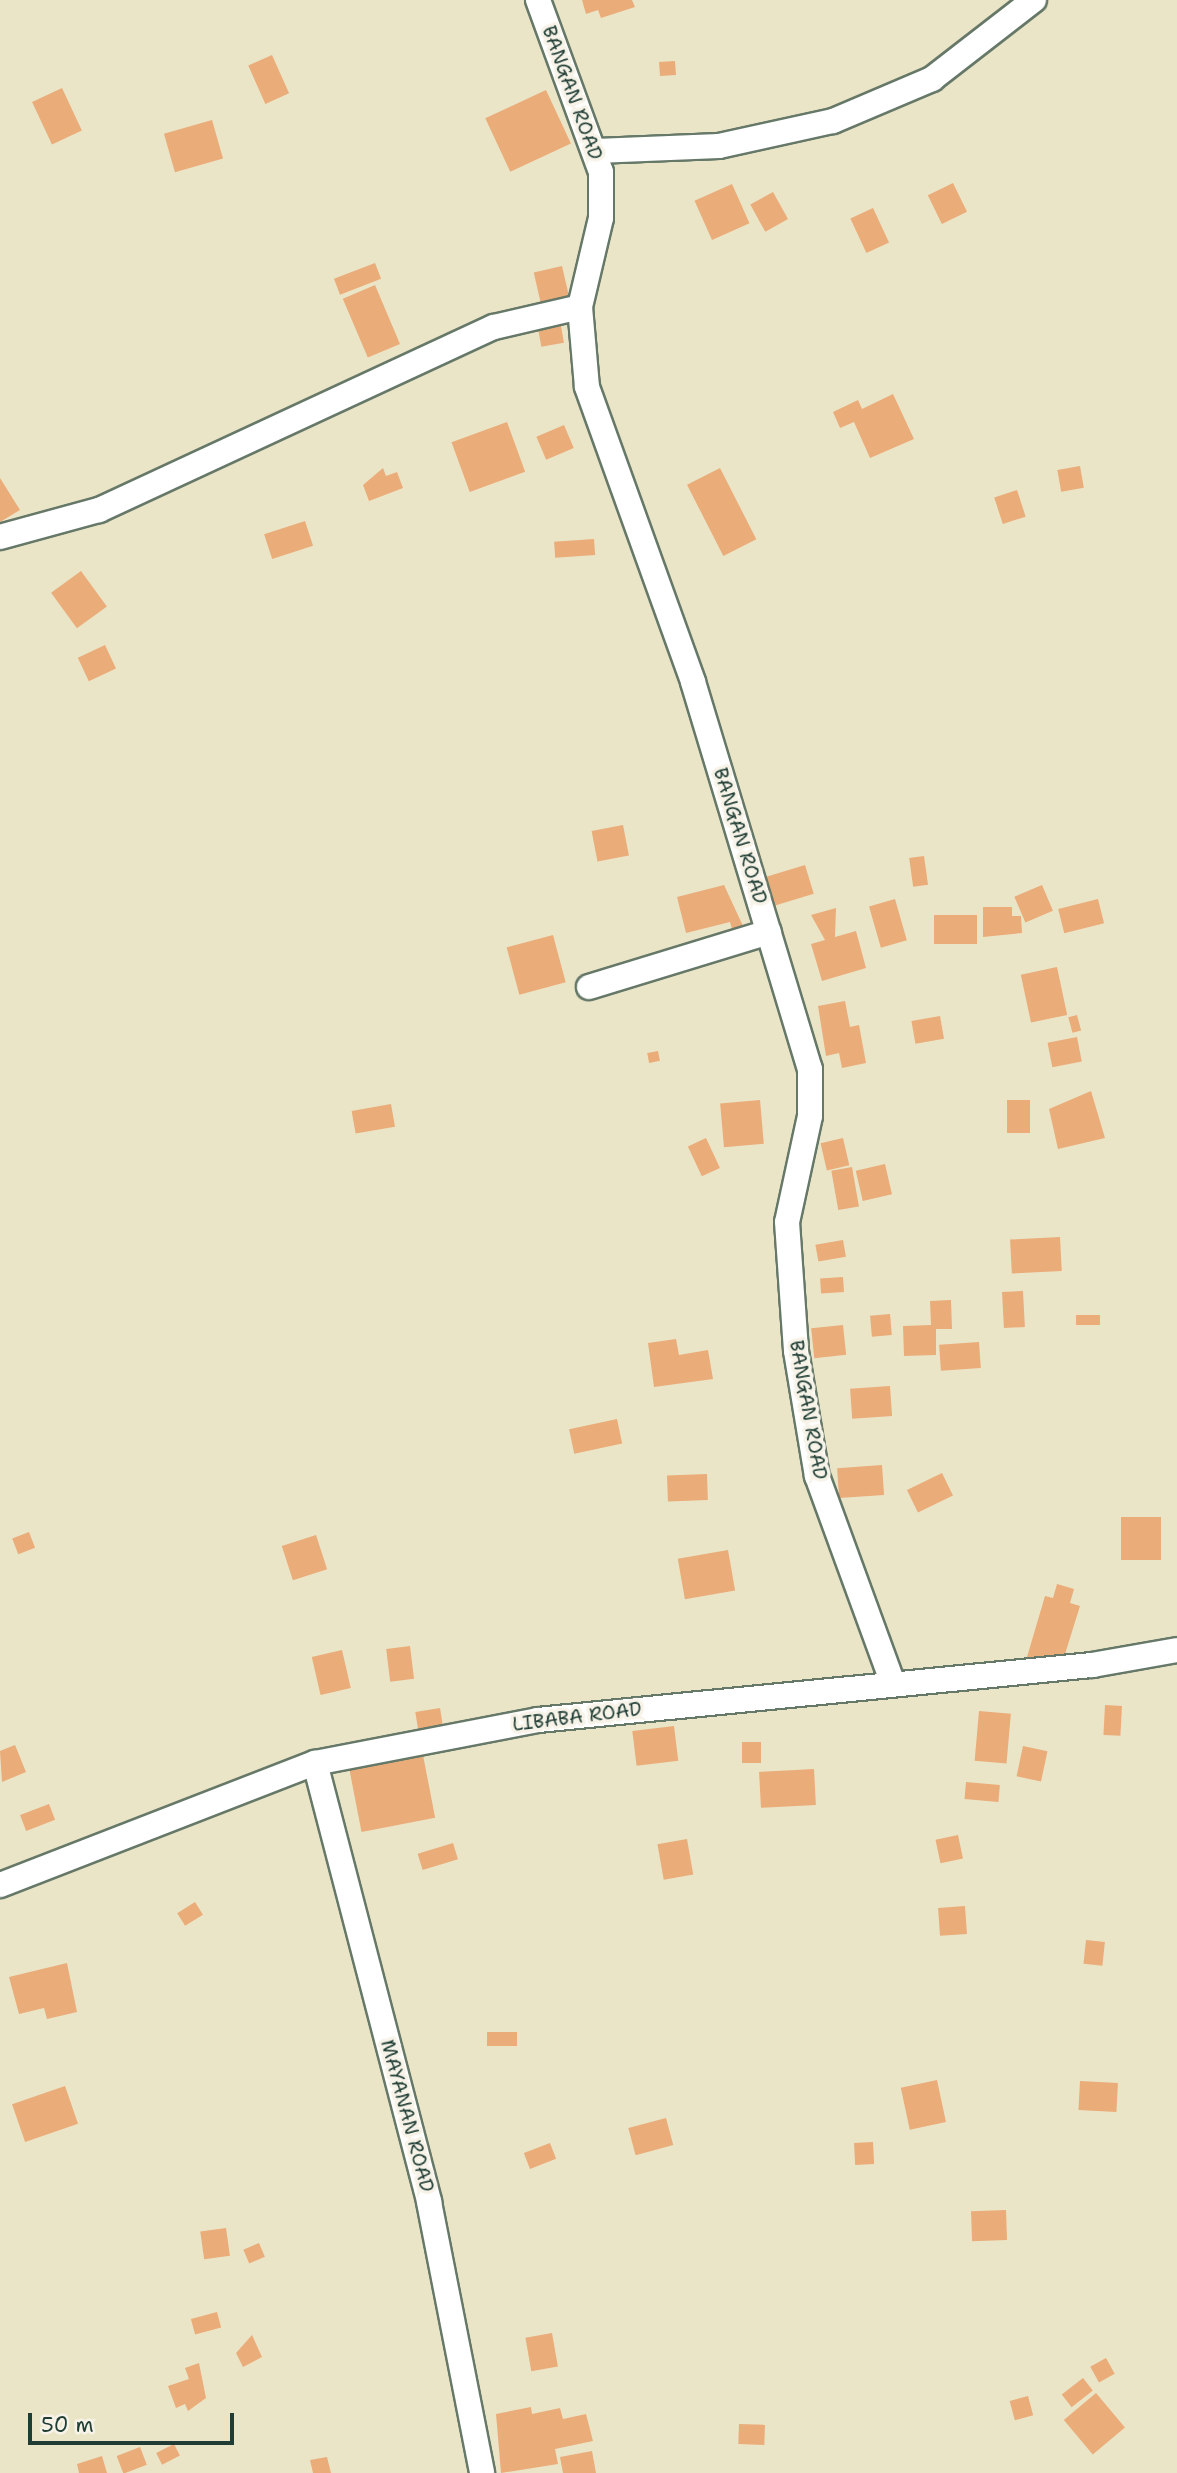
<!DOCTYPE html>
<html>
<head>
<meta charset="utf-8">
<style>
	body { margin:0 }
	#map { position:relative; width:1177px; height:2473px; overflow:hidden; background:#ebe5c8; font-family:"Shantell Sans",sans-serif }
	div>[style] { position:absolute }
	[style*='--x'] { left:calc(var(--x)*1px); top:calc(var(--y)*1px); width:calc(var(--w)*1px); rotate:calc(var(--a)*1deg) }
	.building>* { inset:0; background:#eaac79; transform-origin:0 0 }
	.roads { filter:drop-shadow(2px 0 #667868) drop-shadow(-2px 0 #667868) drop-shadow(0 2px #667868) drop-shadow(0 -2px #667868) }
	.minor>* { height:24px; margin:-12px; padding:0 12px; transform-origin:12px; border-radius:12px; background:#fff }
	span { translate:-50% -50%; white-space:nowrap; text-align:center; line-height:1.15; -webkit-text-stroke:7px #f7f3e8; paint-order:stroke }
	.street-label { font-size:19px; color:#1f3d34 }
	.scale { position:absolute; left:28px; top:2413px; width:206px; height:32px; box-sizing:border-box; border:4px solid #1f3d34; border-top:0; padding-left:9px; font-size:21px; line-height:24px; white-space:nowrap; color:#1f3d34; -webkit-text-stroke:5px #f7f3e8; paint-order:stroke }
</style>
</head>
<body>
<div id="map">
	<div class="building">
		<i style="clip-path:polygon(582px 0,632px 0,635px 7px,601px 18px,598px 10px,586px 14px)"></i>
		<i style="left:272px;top:55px;width:42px;height:26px;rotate:66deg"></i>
		<i style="left:675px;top:61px;width:14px;height:16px;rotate:86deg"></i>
		<i style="left:62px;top:88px;width:47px;height:33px;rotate:65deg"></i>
		<i style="left:546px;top:90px;width:59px;height:67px;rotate:65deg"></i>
		<i style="left:212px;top:120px;width:40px;height:50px;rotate:74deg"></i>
		<i style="left:953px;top:183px;width:32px;height:28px;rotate:64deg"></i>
		<i style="left:732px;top:184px;width:43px;height:41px;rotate:66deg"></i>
		<i style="left:773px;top:192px;width:31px;height:26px;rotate:61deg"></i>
		<i style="left:873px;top:208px;width:38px;height:25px;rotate:65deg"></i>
		<i style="left:375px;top:263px;width:17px;height:44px;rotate:69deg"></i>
		<i style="left:562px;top:266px;width:35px;height:29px;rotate:77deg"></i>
		<i style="left:375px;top:285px;width:64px;height:35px;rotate:67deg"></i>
		<i style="left:561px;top:326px;width:17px;height:23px;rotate:80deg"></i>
		<i style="clip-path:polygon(893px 394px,914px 439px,870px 458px,854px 422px,840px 428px,833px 412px,858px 400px,862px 409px)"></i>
		<i style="left:507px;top:422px;width:53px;height:59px;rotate:70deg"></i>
		<i style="left:564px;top:425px;width:25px;height:30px;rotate:67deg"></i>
		<i style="left:1080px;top:466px;width:22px;height:23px;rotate:80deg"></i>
		<i style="clip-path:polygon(383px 468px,386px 476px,397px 472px,403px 488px,369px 501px,363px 485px)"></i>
		<i style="left:720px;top:468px;width:80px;height:37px;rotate:63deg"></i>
		<i style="clip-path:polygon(0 478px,20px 510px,0 522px)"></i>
		<i style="left:1017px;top:490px;width:28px;height:24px;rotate:72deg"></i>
		<i style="left:305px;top:521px;width:26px;height:43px;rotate:72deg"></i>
		<i style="left:594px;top:539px;width:16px;height:40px;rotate:86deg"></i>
		<i style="left:81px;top:571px;width:44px;height:37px;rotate:54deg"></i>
		<i style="left:105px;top:645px;width:26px;height:30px;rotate:65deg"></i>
		<i style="left:623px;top:825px;width:31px;height:32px;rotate:79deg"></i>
		<i style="left:924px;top:856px;width:29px;height:15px;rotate:82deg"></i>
		<i style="left:805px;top:865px;width:30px;height:43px;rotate:73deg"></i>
		<i style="clip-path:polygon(724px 885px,743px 926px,732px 929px,730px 922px,686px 933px,677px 897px)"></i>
		<i style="left:1042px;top:885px;width:28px;height:30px;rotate:67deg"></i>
		<i style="left:895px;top:899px;width:43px;height:27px;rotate:74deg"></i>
		<i style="left:1098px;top:899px;width:25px;height:41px;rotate:76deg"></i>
		<i style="clip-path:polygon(983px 907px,1012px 907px,1012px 916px,1021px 916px,1022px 933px,983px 937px)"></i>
		<i style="clip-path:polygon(836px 908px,835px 937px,856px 931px,866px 968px,822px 981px,811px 944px,825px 940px,811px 915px)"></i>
		<i style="left:934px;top:915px;width:43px;height:29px"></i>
		<i style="left:553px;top:935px;width:49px;height:48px;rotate:75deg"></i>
		<i style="left:1057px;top:967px;width:49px;height:37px;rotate:78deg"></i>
		<i style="clip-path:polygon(845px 1001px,850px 1027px,859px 1025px,866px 1063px,842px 1068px,839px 1053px,826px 1056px,818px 1006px)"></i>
		<i style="left:1077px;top:1015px;width:16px;height:9px;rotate:75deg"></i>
		<i style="left:940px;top:1016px;width:23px;height:29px;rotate:80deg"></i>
		<i style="left:1077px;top:1037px;width:25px;height:30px;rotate:79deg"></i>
		<i style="left:658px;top:1051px;width:10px;height:11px;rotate:79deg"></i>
		<i style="clip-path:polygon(1091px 1091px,1105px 1138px,1058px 1149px,1049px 1109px)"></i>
		<i style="left:760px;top:1100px;width:44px;height:40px;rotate:85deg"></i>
		<i style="left:1007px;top:1100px;width:23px;height:33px"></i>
		<i style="left:391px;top:1104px;width:23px;height:40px;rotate:80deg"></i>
		<i style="left:706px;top:1138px;width:33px;height:20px;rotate:65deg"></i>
		<i style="left:843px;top:1138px;width:28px;height:23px;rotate:77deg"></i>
		<i style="left:885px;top:1164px;width:31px;height:30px;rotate:77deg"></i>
		<i style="left:852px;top:1167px;width:40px;height:21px;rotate:80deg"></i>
		<i style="left:1060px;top:1237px;width:34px;height:50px;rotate:87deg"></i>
		<i style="left:843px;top:1240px;width:17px;height:28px;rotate:80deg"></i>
		<i style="left:843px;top:1277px;width:15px;height:23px;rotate:86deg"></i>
		<i style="left:1023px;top:1291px;width:36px;height:21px;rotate:87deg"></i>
		<i style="clip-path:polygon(951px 1300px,952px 1329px,936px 1329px,936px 1355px,904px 1356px,903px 1326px,931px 1325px,930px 1301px)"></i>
		<i style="left:890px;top:1314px;width:21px;height:20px;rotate:85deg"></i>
		<i style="left:1100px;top:1315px;width:10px;height:24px;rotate:90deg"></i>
		<i style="left:843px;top:1325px;width:30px;height:32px;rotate:84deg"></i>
		<i style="clip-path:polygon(676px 1339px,679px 1355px,708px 1350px,713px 1379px,654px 1387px,648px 1343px)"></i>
		<i style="left:979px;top:1342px;width:26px;height:40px;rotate:86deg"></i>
		<i style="left:890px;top:1386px;width:30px;height:40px;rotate:86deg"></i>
		<i style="left:617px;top:1419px;width:25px;height:49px;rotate:78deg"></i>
		<i style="left:882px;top:1465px;width:30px;height:45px;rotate:86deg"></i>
		<i style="left:942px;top:1473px;width:25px;height:39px;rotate:64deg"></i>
		<i style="left:707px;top:1474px;width:26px;height:40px;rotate:88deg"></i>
		<i style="left:1121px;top:1517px;width:40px;height:43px"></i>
		<i style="left:29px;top:1532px;width:17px;height:18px;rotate:69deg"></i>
		<i style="left:316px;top:1535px;width:36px;height:36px;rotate:72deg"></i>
		<i style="left:728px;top:1550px;width:41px;height:51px;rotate:80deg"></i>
		<i style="clip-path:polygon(1057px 1584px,1074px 1589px,1070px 1603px,1080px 1606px,1061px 1667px,1027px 1657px,1045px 1596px,1053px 1598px)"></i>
		<i style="left:410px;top:1646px;width:33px;height:24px;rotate:83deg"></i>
		<i style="left:342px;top:1650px;width:39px;height:31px;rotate:77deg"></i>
		<i style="left:1105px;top:1705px;width:17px;height:30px;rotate:3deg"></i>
		<i style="left:440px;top:1708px;width:18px;height:25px;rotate:81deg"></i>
		<i style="left:979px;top:1711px;width:32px;height:50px;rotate:5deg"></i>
		<i style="left:674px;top:1726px;width:35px;height:42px;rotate:83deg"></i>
		<i style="left:742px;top:1742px;width:19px;height:21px"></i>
		<i style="clip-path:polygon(15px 1745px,26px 1772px,2px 1782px,0 1751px)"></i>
		<i style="left:1023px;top:1746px;width:25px;height:31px;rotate:12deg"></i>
		<i style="left:422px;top:1750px;width:69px;height:75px;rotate:79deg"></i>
		<i style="left:814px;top:1769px;width:36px;height:55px;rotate:87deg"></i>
		<i style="left:966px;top:1782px;width:34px;height:17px;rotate:5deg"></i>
		<i style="left:49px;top:1804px;width:17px;height:31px;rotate:69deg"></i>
		<i style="left:958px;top:1835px;width:24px;height:23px;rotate:78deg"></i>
		<i style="left:687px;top:1839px;width:36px;height:30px;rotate:80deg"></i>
		<i style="left:453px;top:1843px;width:17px;height:37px;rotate:73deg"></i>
		<i style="left:195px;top:1902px;width:15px;height:21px;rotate:58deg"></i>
		<i style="left:965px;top:1906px;width:28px;height:27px;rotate:86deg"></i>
		<i style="left:1086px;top:1940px;width:19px;height:24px;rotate:6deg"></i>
		<i style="clip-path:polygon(67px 1963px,77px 2012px,47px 2019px,44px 2008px,19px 2014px,9px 1977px)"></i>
		<i style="left:487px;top:2032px;width:30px;height:14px"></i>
		<i style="left:937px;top:2080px;width:43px;height:37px;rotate:78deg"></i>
		<i style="left:1080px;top:2081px;width:38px;height:29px;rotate:3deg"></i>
		<i style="left:65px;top:2086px;width:40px;height:56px;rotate:71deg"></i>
		<i style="left:666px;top:2118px;width:28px;height:39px;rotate:75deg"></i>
		<i style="left:873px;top:2142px;width:22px;height:19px;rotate:87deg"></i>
		<i style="left:550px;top:2143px;width:17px;height:28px;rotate:69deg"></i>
		<i style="left:1006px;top:2210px;width:30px;height:35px;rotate:88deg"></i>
		<i style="left:226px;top:2228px;width:28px;height:26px;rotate:82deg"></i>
		<i style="left:259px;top:2243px;width:15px;height:17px;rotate:67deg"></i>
		<i style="left:217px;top:2312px;width:16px;height:27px;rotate:75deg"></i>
		<i style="left:552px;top:2333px;width:34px;height:27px;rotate:80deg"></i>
		<i style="clip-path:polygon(252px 2335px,262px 2357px,243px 2367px,236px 2353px)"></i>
		<i style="left:1106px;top:2358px;width:18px;height:18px;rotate:61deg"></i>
		<i style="clip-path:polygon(199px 2363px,206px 2398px,188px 2411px,185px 2404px,176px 2408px,168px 2386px,189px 2379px,185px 2368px)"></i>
		<i style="left:1083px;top:2378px;width:16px;height:27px;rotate:52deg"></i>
		<i style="left:1096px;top:2393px;width:45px;height:42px;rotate:50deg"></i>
		<i style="left:1028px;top:2396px;width:20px;height:19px;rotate:75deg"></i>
		<i style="clip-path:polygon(531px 2407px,532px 2414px,560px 2408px,563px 2419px,586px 2414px,593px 2441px,555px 2449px,558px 2464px,501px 2473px,496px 2414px)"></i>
		<i style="left:739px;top:2424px;width:26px;height:20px;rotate:2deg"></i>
		<i style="left:174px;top:2444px;width:13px;height:20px;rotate:63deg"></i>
		<i style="left:140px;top:2447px;width:19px;height:25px;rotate:69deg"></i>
		<i style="clip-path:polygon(592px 2451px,596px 2473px,563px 2473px,560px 2457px)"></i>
		<i style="clip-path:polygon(102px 2456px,107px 2473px,79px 2473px,77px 2464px)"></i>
		<i style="clip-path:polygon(327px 2457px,331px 2473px,313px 2473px,310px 2460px)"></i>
	</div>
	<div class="roads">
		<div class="minor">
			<i style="--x:538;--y:0;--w:183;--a:69.9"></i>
			<i style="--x:601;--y:172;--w:46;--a:90"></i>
			<i style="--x:601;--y:218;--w:91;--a:103.3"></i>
			<i style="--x:580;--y:307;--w:80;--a:85"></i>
			<i style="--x:587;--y:387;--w:313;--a:70.2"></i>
			<i style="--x:693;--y:682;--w:404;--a:73.2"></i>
			<i style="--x:810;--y:1069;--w:47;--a:90"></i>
			<i style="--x:810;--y:1116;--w:108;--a:102.2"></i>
			<i style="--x:787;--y:1222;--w:129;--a:86"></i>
			<i style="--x:796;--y:1351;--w:127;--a:80.5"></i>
			<i style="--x:817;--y:1476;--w:221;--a:69.9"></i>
			<i style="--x:596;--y:151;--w:123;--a:-2.3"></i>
			<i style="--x:719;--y:146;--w:117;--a:-12.4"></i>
			<i style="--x:833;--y:121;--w:108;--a:-23"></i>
			<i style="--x:932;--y:79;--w:129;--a:-37.8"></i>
			<i style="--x:0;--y:537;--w:103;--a:-15.3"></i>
			<i style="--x:99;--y:510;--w:435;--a:-24.9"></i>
			<i style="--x:494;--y:327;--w:88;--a:-13.1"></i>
			<i style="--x:589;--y:987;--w:188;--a:-17"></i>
			<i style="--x:315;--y:1763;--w:454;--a:75.4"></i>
			<i style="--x:429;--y:2202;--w:276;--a:78.9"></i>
			<i style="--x:0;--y:1885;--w:338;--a:-21.2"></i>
			<i style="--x:315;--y:1763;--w:227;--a:-10.9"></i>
			<i style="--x:538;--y:1720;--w:557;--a:-5.67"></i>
			<i style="--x:1092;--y:1665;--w:86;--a:-10"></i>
		</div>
	</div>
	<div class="street-label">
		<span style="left:572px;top:93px;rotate:70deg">BANGAN ROAD</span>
		<span style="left:740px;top:836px;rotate:73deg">BANGAN ROAD</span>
		<span style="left:808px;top:1410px;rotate:80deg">BANGAN ROAD</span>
		<span style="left:577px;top:1717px;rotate:-7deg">LIBABA ROAD</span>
		<span style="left:407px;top:2116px;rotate:75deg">MAYANAN ROAD</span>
	</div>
	<div class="scale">50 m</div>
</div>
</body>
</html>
